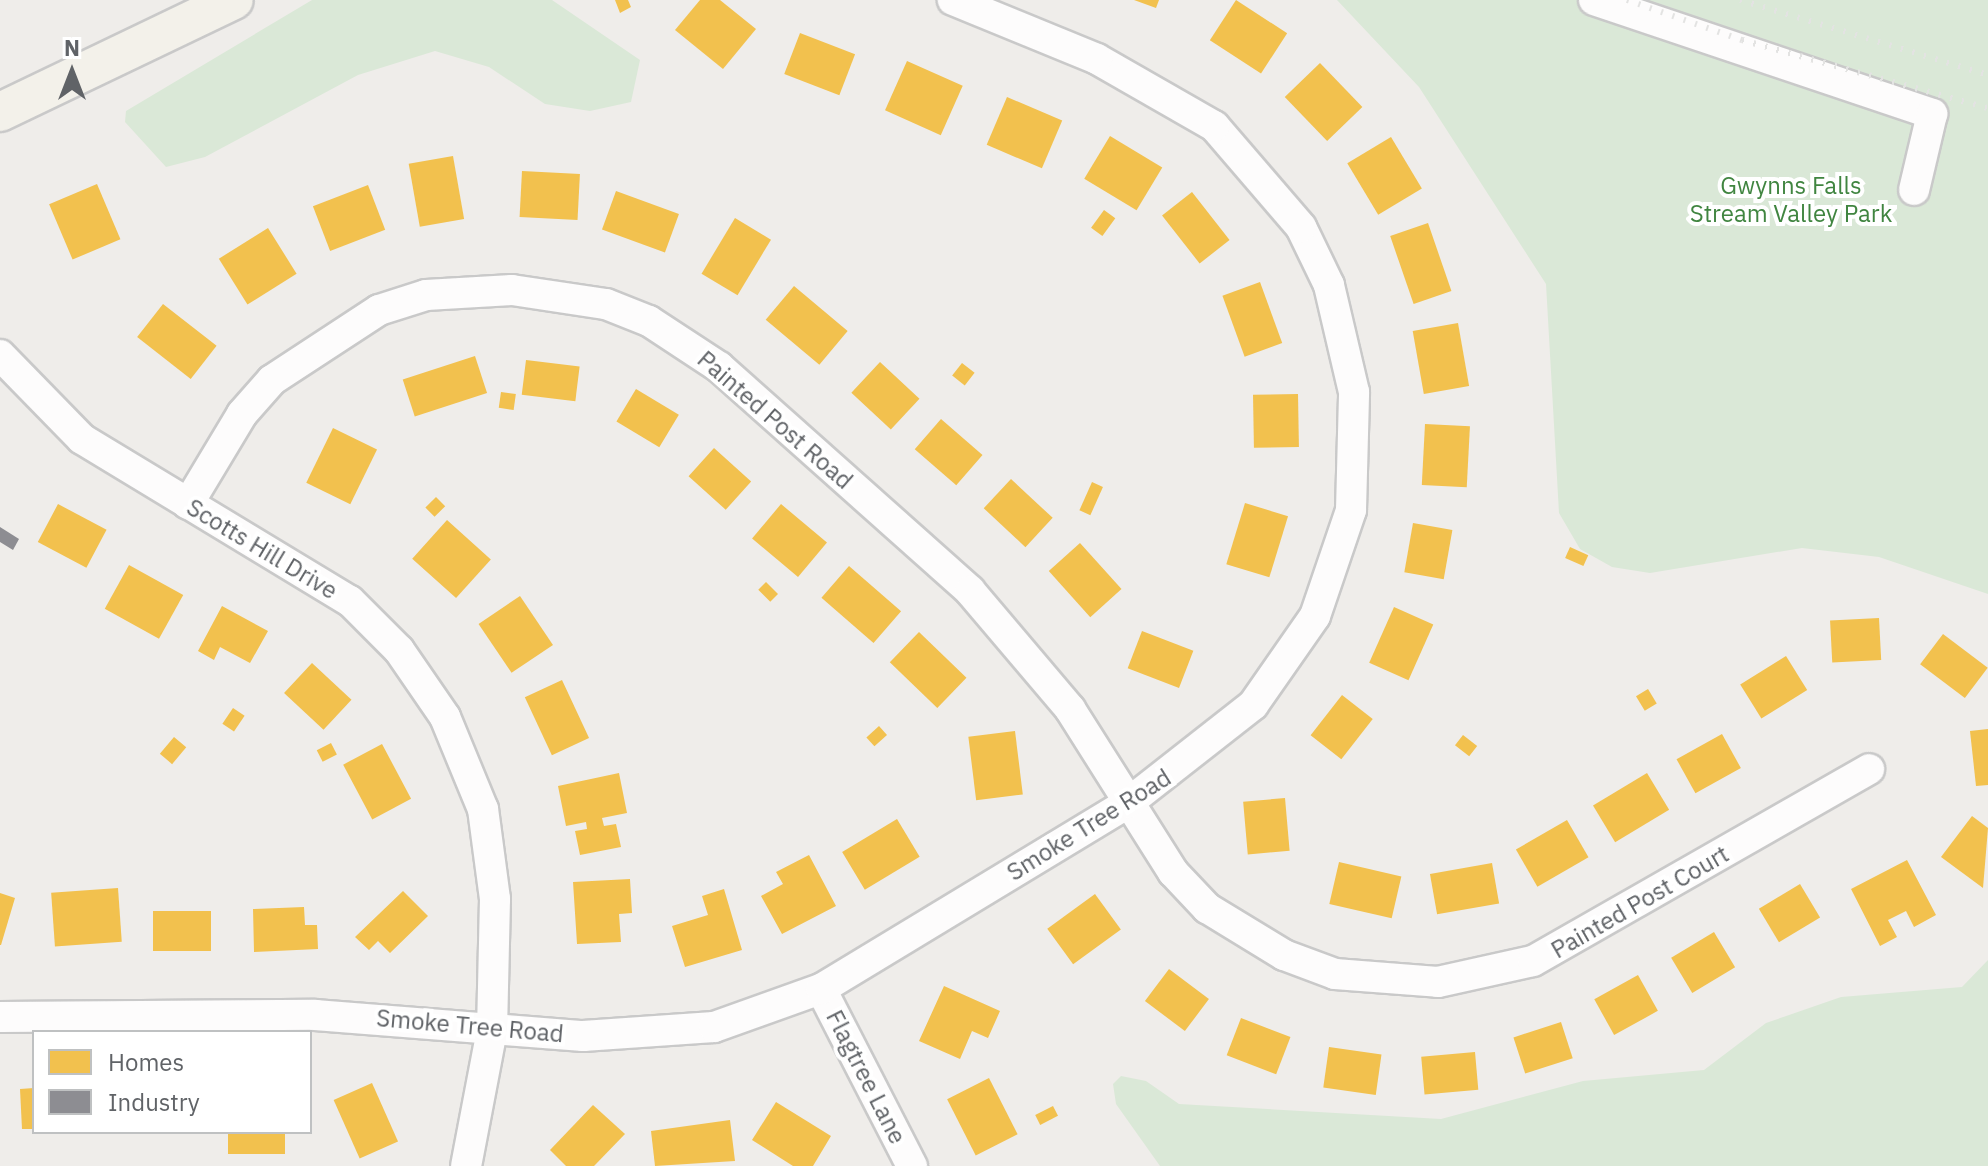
<!DOCTYPE html>
<html>
<head>
<meta charset="utf-8">
<style>
	body { margin:0 }
	#map { position:relative; width:1988px; height:1166px; overflow:hidden; background:#efedea; font-family:"IBM Plex Sans",sans-serif }
	div>[style] { position:absolute }
	[style*='--x'] { left:calc(var(--x)*1px); top:calc(var(--y)*1px); width:calc(var(--w)*1px); rotate:calc(var(--a)*1deg) }
	.green>* { inset:0; background:#dae8d7 }
	.homes>* { inset:0; background:#f2c14e; transform-origin:0 0 }
	.industry>* { inset:0; background:#8d8d92 }
	.roads { filter:drop-shadow(2px 0 #c9c9c9) drop-shadow(-2px 0 #c9c9c9) drop-shadow(0 2px #c9c9c9) drop-shadow(0 -2px #c9c9c9) }
	.minor>* { height:30px; margin:-15px; padding:0 15px; transform-origin:15px; border-radius:15px; background:#fdfcfc }
	.major>* { height:38px; margin:-19px; padding:0 19px; transform-origin:19px; border-radius:19px; background:#f3f1ea }
	.rail>* { height:6px; margin-top:-3px; transform-origin:0; background:repeating-linear-gradient(90deg,#e3e3e2 0 2px,transparent 0 12px) }
	span { translate:-50% -50%; white-space:nowrap; text-align:center; line-height:1.15; -webkit-text-stroke:8px #fff; paint-order:stroke }
	.park-label { font-size:24px; color:#408540 }
	.street-label { font-size:24px; color:#606367 }
	.legend { position:absolute; left:32px; top:1030px; width:280px; height:104px; box-sizing:border-box; background:#fff; border:2px solid #bfc1c2; margin:0; padding:10px 14px; list-style:none; font-size:24px; color:#606367 }
	.legend li { display:flex; align-items:center; gap:16px; height:40px }
	.legend b { width:40px; border:2px solid #bfc1c2 }
	.north { position:absolute; left:32px; top:32px; width:80px; height:80px; -webkit-text-stroke:6px #fff; paint-order:stroke; rotate:0deg; font-size:22px; font-weight:700; line-height:32px; text-align:center; color:#606367 }
	.north::after { content:''; display:block; margin:auto; width:28px; height:36px; background:#606367; clip-path:polygon(50% 0,100% 100%,50% 72%,0 100%) }
</style>
</head>
<body>
<div id="map">
	<div class="green">
		<i style="clip-path:polygon(312px 0,552px 0,640px 60px,631px 102px,590px 111px,545px 104px,489px 67px,435px 51px,358px 75px,205px 157px,166px 167px,125px 122px,126px 111px)"></i>
		<i style="clip-path:polygon(1337px 0,1988px 0,1988px 594px,1879px 557px,1802px 548px,1650px 573px,1612px 567px,1580px 549px,1559px 513px,1546px 284px,1419px 87px)"></i>
		<i style="clip-path:polygon(1988px 960px,1988px 1166px,1160px 1166px,1116px 1104px,1113px 1084px,1121px 1076px,1146px 1081px,1179px 1104px,1441px 1119px,1583px 1081px,1704px 1070px,1766px 1023px,1841px 997px,1962px 987px)"></i>
	</div>
	<div class="homes">
		<i style="clip-path:polygon(615px 0,628px 0,631px 7px,620px 13px)"></i>
		<i style="clip-path:polygon(700px 0,720px 0,756px 29px,723px 69px,675px 30px)"></i>
		<i style="clip-path:polygon(1134px 0,1159px 0,1156px 8px)"></i>
		<i style="left:1236px;top:0;width:61px;height:48px;rotate:33deg"></i>
		<i style="left:800px;top:33px;width:59px;height:44px;rotate:21deg"></i>
		<i style="left:907px;top:61px;width:61px;height:54px;rotate:24deg"></i>
		<i style="left:1320px;top:63px;width:61px;height:49px;rotate:46deg"></i>
		<i style="left:1007px;top:97px;width:60px;height:52px;rotate:23deg"></i>
		<i style="left:1110px;top:136px;width:61px;height:50px;rotate:31deg"></i>
		<i style="left:1391px;top:137px;width:60px;height:51px;rotate:59deg"></i>
		<i style="left:453px;top:156px;width:64px;height:45px;rotate:80deg"></i>
		<i style="left:522px;top:171px;width:58px;height:46px;rotate:3deg"></i>
		<i style="left:97px;top:184px;width:60px;height:52px;rotate:67deg"></i>
		<i style="left:368px;top:185px;width:48px;height:59px;rotate:69deg"></i>
		<i style="left:616px;top:191px;width:67px;height:41px;rotate:20deg"></i>
		<i style="left:1192px;top:192px;width:61px;height:38px;rotate:52deg"></i>
		<i style="left:1104px;top:210px;width:14px;height:22px;rotate:36deg"></i>
		<i style="left:735px;top:218px;width:42px;height:65px;rotate:31deg"></i>
		<i style="left:1428px;top:223px;width:72px;height:40px;rotate:71deg"></i>
		<i style="left:268px;top:228px;width:54px;height:58px;rotate:58deg"></i>
		<i style="left:1260px;top:282px;width:65px;height:40px;rotate:70deg"></i>
		<i style="left:794px;top:286px;width:70px;height:44px;rotate:40deg"></i>
		<i style="left:163px;top:304px;width:68px;height:42px;rotate:38deg"></i>
		<i style="left:1458px;top:323px;width:64px;height:46px;rotate:80deg"></i>
		<i style="left:475px;top:356px;width:39px;height:76px;rotate:72deg"></i>
		<i style="left:526px;top:360px;width:54px;height:35px;rotate:7deg"></i>
		<i style="left:880px;top:362px;width:54px;height:42px;rotate:43deg"></i>
		<i style="left:962px;top:363px;width:16px;height:16px;rotate:38deg"></i>
		<i style="left:636px;top:389px;width:50px;height:38px;rotate:31deg"></i>
		<i style="left:501px;top:392px;width:15px;height:16px;rotate:8deg"></i>
		<i style="left:1298px;top:394px;width:53px;height:45px;rotate:89deg"></i>
		<i style="left:941px;top:419px;width:55px;height:40px;rotate:41deg"></i>
		<i style="left:1425px;top:424px;width:45px;height:61px;rotate:3deg"></i>
		<i style="left:333px;top:428px;width:49px;height:61px;rotate:26deg"></i>
		<i style="left:714px;top:448px;width:50px;height:38px;rotate:42deg"></i>
		<i style="left:1011px;top:479px;width:57px;height:40px;rotate:43deg"></i>
		<i style="left:1092px;top:482px;width:12px;height:31px;rotate:24deg"></i>
		<i style="left:436px;top:497px;width:13px;height:15px;rotate:45deg"></i>
		<i style="left:1245px;top:503px;width:45px;height:64px;rotate:17deg"></i>
		<i style="left:58px;top:504px;width:55px;height:43px;rotate:28deg"></i>
		<i style="left:781px;top:504px;width:60px;height:45px;rotate:40deg"></i>
		<i style="left:447px;top:520px;width:59px;height:52px;rotate:42deg"></i>
		<i style="left:1413px;top:523px;width:40px;height:50px;rotate:10deg"></i>
		<i style="left:1080px;top:543px;width:62px;height:42px;rotate:48deg"></i>
		<i style="left:1570px;top:547px;width:20px;height:12px;rotate:24deg"></i>
		<i style="left:129px;top:565px;width:62px;height:50px;rotate:29deg"></i>
		<i style="left:849px;top:566px;width:69px;height:42px;rotate:41deg"></i>
		<i style="left:766px;top:582px;width:17px;height:11px;rotate:45deg"></i>
		<i style="left:520px;top:596px;width:59px;height:50px;rotate:56deg"></i>
		<i style="clip-path:polygon(222px 606px,268px 631px,250px 663px,220px 647px,214px 660px,198px 651px)"></i>
		<i style="left:1394px;top:607px;width:43px;height:61px;rotate:24deg"></i>
		<i style="left:1879px;top:618px;width:42px;height:49px;rotate:87deg"></i>
		<i style="left:1142px;top:631px;width:55px;height:40px;rotate:21deg"></i>
		<i style="left:919px;top:632px;width:66px;height:42px;rotate:44deg"></i>
		<i style="left:1943px;top:634px;width:56px;height:38px;rotate:37deg"></i>
		<i style="left:1786px;top:656px;width:40px;height:54px;rotate:58deg"></i>
		<i style="left:312px;top:663px;width:54px;height:41px;rotate:43deg"></i>
		<i style="left:562px;top:680px;width:64px;height:41px;rotate:65deg"></i>
		<i style="left:1648px;top:689px;width:17px;height:14px;rotate:59deg"></i>
		<i style="left:1342px;top:695px;width:39px;height:51px;rotate:38deg"></i>
		<i style="left:233px;top:708px;width:14px;height:19px;rotate:34deg"></i>
		<i style="left:879px;top:726px;width:12px;height:17px;rotate:48deg"></i>
		<i style="clip-path:polygon(1988px 729px,1988px 785px,1976px 786px,1970px 731px)"></i>
		<i style="left:1015px;top:731px;width:64px;height:47px;rotate:83deg"></i>
		<i style="left:1722px;top:734px;width:39px;height:52px;rotate:61deg"></i>
		<i style="left:1463px;top:735px;width:18px;height:13px;rotate:38deg"></i>
		<i style="left:174px;top:737px;width:16px;height:22px;rotate:40deg"></i>
		<i style="left:331px;top:743px;width:13px;height:16px;rotate:63deg"></i>
		<i style="left:382px;top:744px;width:62px;height:44px;rotate:62deg"></i>
		<i style="clip-path:polygon(619px 773px,627px 813px,602px 818px,604px 826px,616px 824px,621px 847px,580px 855px,575px 831px,587px 829px,586px 822px,566px 826px,558px 786px)"></i>
		<i style="left:1647px;top:773px;width:43px;height:63px;rotate:59deg"></i>
		<i style="left:1285px;top:798px;width:53px;height:42px;rotate:85deg"></i>
		<i style="clip-path:polygon(1972px 816px,1988px 828px,1983px 888px,1941px 857px)"></i>
		<i style="left:897px;top:819px;width:44px;height:64px;rotate:59deg"></i>
		<i style="left:1567px;top:820px;width:43px;height:59px;rotate:60deg"></i>
		<i style="clip-path:polygon(809px 855px,836px 906px,782px 934px,761px 896px,783px 884px,776px 872px)"></i>
		<i style="clip-path:polygon(1907px 860px,1936px 915px,1914px 927px,1906px 911px,1888px 920px,1897px 937px,1880px 946px,1851px 889px)"></i>
		<i style="left:1339px;top:862px;width:64px;height:43px;rotate:13deg"></i>
		<i style="left:1492px;top:863px;width:41px;height:63px;rotate:80deg"></i>
		<i style="clip-path:polygon(630px 879px,632px 913px,619px 914px,621px 942px,577px 944px,573px 882px)"></i>
		<i style="left:1800px;top:884px;width:39px;height:48px;rotate:59deg"></i>
		<i style="left:118px;top:888px;width:54px;height:67px;rotate:86deg"></i>
		<i style="clip-path:polygon(724px 889px,742px 950px,685px 967px,672px 926px,708px 915px,702px 896px)"></i>
		<i style="clip-path:polygon(403px 891px,428px 916px,390px 953px,378px 941px,369px 950px,355px 937px)"></i>
		<i style="clip-path:polygon(0 893px,15px 898px,1px 945px,0 945px)"></i>
		<i style="left:1095px;top:894px;width:44px;height:59px;rotate:54deg"></i>
		<i style="clip-path:polygon(304px 907px,305px 925px,317px 925px,318px 949px,254px 952px,253px 909px)"></i>
		<i style="left:153px;top:911px;width:58px;height:40px"></i>
		<i style="left:1714px;top:932px;width:41px;height:50px;rotate:59deg"></i>
		<i style="left:1169px;top:969px;width:50px;height:40px;rotate:37deg"></i>
		<i style="left:1638px;top:975px;width:41px;height:50px;rotate:61deg"></i>
		<i style="clip-path:polygon(944px 986px,1000px 1011px,988px 1038px,972px 1031px,960px 1059px,919px 1041px)"></i>
		<i style="left:1241px;top:1018px;width:53px;height:40px;rotate:21deg"></i>
		<i style="left:1561px;top:1022px;width:38px;height:50px;rotate:72deg"></i>
		<i style="left:1329px;top:1047px;width:53px;height:41px;rotate:8deg"></i>
		<i style="left:1475px;top:1052px;width:38px;height:54px;rotate:85deg"></i>
		<i style="left:989px;top:1078px;width:63px;height:47px;rotate:63deg"></i>
		<i style="left:372px;top:1083px;width:64px;height:42px;rotate:66deg"></i>
		<i style="clip-path:polygon(34px 1088px,34px 1129px,22px 1129px,20px 1089px)"></i>
		<i style="clip-path:polygon(776px 1102px,831px 1136px,813px 1166px,793px 1166px,752px 1140px)"></i>
		<i style="clip-path:polygon(593px 1105px,625px 1134px,594px 1166px,566px 1166px,550px 1150px)"></i>
		<i style="left:1053px;top:1106px;width:11px;height:20px;rotate:63deg"></i>
		<i style="clip-path:polygon(730px 1120px,735px 1161px,655px 1166px,651px 1131px)"></i>
		<i style="left:228px;top:1132px;width:57px;height:22px"></i>
	</div>
	<div class="industry">
		<i style="clip-path:polygon(0 527px,19px 539px,13px 550px,0 542px)"></i>
	</div>
	<div class="roads">
		<div class="minor">
			<i style="--x:1594;--y:0;--w:357;--a:18.6"></i>
			<i style="--x:1932;--y:114;--w:78;--a:103.3"></i>
			<i style="--x:0;--y:355;--w:117;--a:45.7"></i>
			<i style="--x:82;--y:439;--w:313;--a:31.2"></i>
			<i style="--x:350;--y:601;--w:69;--a:45"></i>
			<i style="--x:399;--y:650;--w:81;--a:55.5"></i>
			<i style="--x:445;--y:717;--w:100;--a:67.6"></i>
			<i style="--x:483;--y:809;--w:91;--a:82.4"></i>
			<i style="--x:495;--y:899;--w:131;--a:91.3"></i>
			<i style="--x:492;--y:1030;--w:138;--a:100.8"></i>
			<i style="--x:188;--y:504;--w:105;--a:-59"></i>
			<i style="--x:242;--y:414;--w:45;--a:-48.6"></i>
			<i style="--x:272;--y:380;--w:128;--a:-33.2"></i>
			<i style="--x:379;--y:310;--w:49;--a:-17.7"></i>
			<i style="--x:426;--y:295;--w:86;--a:-3.3"></i>
			<i style="--x:512;--y:290;--w:95;--a:8.5"></i>
			<i style="--x:606;--y:304;--w:46;--a:21.6"></i>
			<i style="--x:649;--y:321;--w:84;--a:33.3"></i>
			<i style="--x:719;--y:367;--w:336;--a:41.7"></i>
			<i style="--x:970;--y:591;--w:155;--a:49.7"></i>
			<i style="--x:1070;--y:709;--w:193;--a:57.7"></i>
			<i style="--x:1173;--y:872;--w:50;--a:46.6"></i>
			<i style="--x:1207;--y:908;--w:90;--a:31.4"></i>
			<i style="--x:1284;--y:955;--w:54;--a:20.4"></i>
			<i style="--x:1335;--y:974;--w:103;--a:4.4"></i>
			<i style="--x:1438;--y:982;--w:97;--a:-12.5"></i>
			<i style="--x:1533;--y:961;--w:387;--a:-29.7"></i>
			<i style="--x:821;--y:989;--w:199;--a:62.8"></i>
			<i style="--x:0;--y:1017;--w:315;--a:-0.4"></i>
			<i style="--x:315;--y:1015;--w:269;--a:4.5"></i>
			<i style="--x:583;--y:1036;--w:131;--a:-3.9"></i>
			<i style="--x:714;--y:1027;--w:114;--a:-19.6"></i>
			<i style="--x:821;--y:989;--w:359;--a:-31.2"></i>
			<i style="--x:1128;--y:803;--w:159;--a:-38.1"></i>
			<i style="--x:1253;--y:705;--w:108;--a:-55.1"></i>
			<i style="--x:1315;--y:616;--w:112;--a:-71.2"></i>
			<i style="--x:1351;--y:510;--w:118;--a:-88.5"></i>
			<i style="--x:1354;--y:392;--w:110;--a:-103.2"></i>
			<i style="--x:1329;--y:285;--w:64;--a:-115.8"></i>
			<i style="--x:1301;--y:227;--w:133;--a:-130.7"></i>
			<i style="--x:1214;--y:126;--w:135;--a:-150.2"></i>
			<i style="--x:1097;--y:59;--w:156;--a:-157.7"></i>
		</div>
		<div class="major">
			<i style="--x:0;--y:112;--w:259;--a:-25.6"></i>
		</div>
	</div>
	<div class="rail">
		<i style="--x:1627;--y:0;--w:122;--a:19.2"></i>
		<i style="--x:1742;--y:40;--w:255;--a:15.5"></i>
		<i style="--x:1740;--y:0;--w:259;--a:16.8"></i>
	</div>
	<div class="park-label">
		<span style="left:1791px;top:200px">Gwynns Falls<br>Stream Valley Park</span>
	</div>
	<div class="street-label">
		<span style="left:775px;top:420px;rotate:41deg">Painted Post Road</span>
		<span style="left:262px;top:549px;rotate:31deg">Scotts Hill Drive</span>
		<span style="left:1089px;top:825px;rotate:-32deg">Smoke Tree Road</span>
		<span style="left:1640px;top:902px;rotate:-30deg">Painted Post Court</span>
		<span style="left:470px;top:1026px;rotate:5deg">Smoke Tree Road</span>
		<span style="left:866px;top:1077px;rotate:63deg">Flagtree Lane</span>
	</div>
	<ul class="legend">
	<li><b style="height:22px;background:#f2c14e"></b>Homes</li>
	<li><b style="height:22px;background:#8d8d92"></b>Industry</li>
	</ul>
	<div class="north">N</div>
</div>
</body>
</html>
